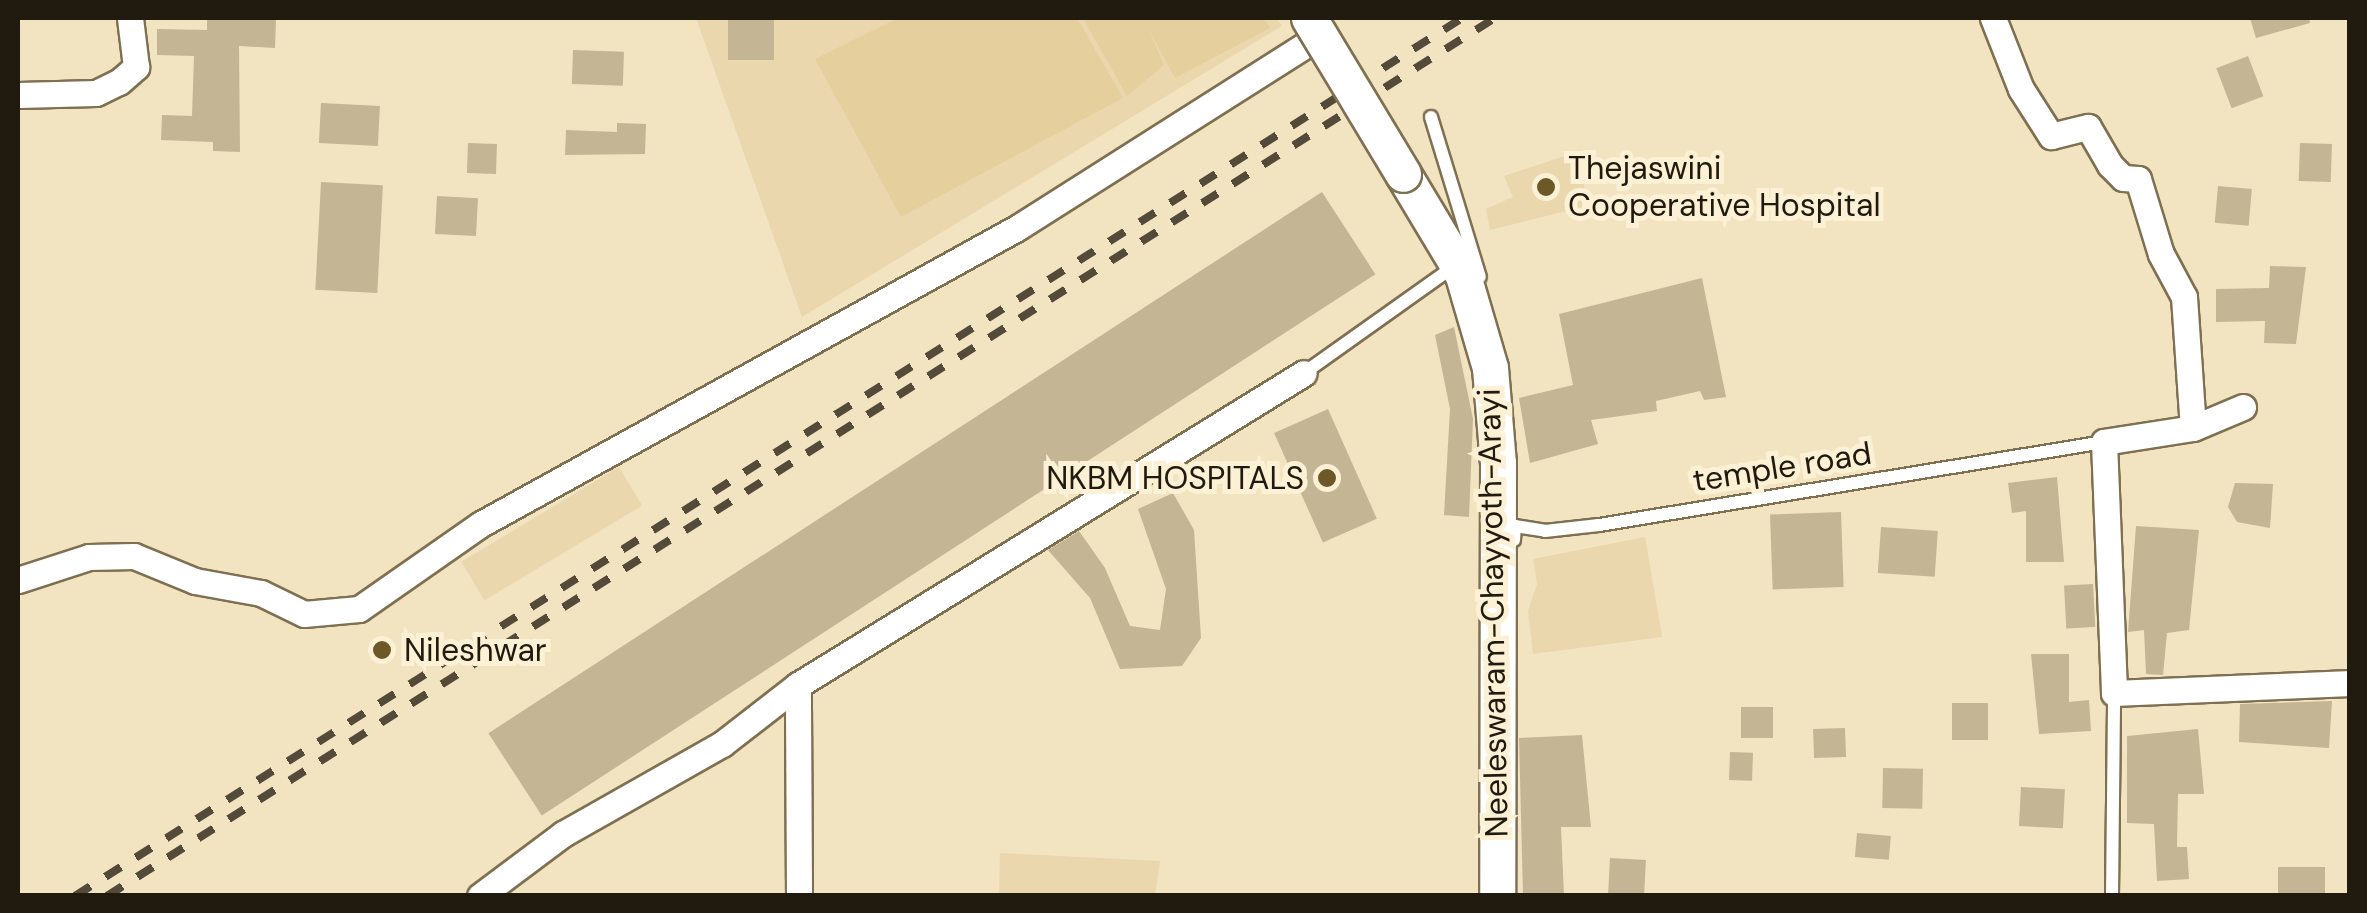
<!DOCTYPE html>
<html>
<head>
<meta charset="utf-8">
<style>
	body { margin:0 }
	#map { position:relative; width:2367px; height:913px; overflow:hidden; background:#f2e3c1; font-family:"DM Sans",sans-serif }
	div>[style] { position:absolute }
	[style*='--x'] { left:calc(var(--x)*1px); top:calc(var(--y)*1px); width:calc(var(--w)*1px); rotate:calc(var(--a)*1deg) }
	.built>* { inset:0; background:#ead7ae; transform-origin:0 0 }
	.green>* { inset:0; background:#e4cf9d }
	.building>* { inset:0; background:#c4b595; transform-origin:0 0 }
	.roads { filter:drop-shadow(2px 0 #7e7051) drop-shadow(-2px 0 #7e7051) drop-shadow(0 2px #7e7051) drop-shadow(0 -2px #7e7051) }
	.lane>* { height:12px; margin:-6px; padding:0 6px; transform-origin:6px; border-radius:6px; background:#fff }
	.street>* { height:25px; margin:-12.5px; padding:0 12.5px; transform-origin:12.5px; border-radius:12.5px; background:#fff }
	.secondary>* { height:35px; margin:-17.5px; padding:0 17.5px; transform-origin:17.5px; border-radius:17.5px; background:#fff }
	.rail>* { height:8px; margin-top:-4px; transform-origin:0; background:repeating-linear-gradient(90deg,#534a39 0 18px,transparent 0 36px) }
	.bridges { filter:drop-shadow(2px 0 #7e7051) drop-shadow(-2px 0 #7e7051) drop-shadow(0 2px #7e7051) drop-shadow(0 -2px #7e7051) }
	.secondary-bridge>* { height:35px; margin:-17.5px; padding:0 17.5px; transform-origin:17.5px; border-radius:17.5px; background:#fff }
	.dots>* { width:28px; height:28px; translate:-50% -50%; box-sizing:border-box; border:5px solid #fcf0d5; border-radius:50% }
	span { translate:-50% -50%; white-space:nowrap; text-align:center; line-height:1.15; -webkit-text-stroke:10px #fcf0d5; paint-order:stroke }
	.poi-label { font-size:32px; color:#211b0f }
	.left { translate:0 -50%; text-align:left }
	.right { translate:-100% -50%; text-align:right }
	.street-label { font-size:32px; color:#211b0f }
	.frame { position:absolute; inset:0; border:20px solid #211b0f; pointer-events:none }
</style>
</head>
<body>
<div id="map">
	<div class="built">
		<i style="clip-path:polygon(696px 18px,1277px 18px,1282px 26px,802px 317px)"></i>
		<i style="clip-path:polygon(1580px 151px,1586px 206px,1490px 230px,1486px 209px,1513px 197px,1504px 176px)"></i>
		<i style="left:619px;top:467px;width:45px;height:184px;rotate:59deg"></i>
		<i style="clip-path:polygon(1645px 537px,1662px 637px,1533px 654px,1528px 611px,1537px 584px,1533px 559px)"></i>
		<i style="clip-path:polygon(1000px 853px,1160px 861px,1155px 895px,999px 895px)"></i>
	</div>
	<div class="green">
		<i style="clip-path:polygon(898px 18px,1077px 18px,1123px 98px,901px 217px,815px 59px)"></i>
		<i style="clip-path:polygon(1083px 18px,1264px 18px,1270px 28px,1175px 78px,1148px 28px,1164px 65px,1127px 96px)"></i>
	</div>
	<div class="building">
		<i style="clip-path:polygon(207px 18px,276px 18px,275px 48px,239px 46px,240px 152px,213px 151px,213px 142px,161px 140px,162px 115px,192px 116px,194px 56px,157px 55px,157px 29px,207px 30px)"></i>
		<i style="left:728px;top:18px;width:46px;height:42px"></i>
		<i style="clip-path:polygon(2250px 18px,2309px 18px,2310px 23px,2256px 38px)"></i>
		<i style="left:573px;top:50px;width:51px;height:34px;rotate:2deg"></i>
		<i style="left:2248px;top:56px;width:43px;height:34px;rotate:69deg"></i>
		<i style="left:321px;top:103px;width:59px;height:40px;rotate:3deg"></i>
		<i style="clip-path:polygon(617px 123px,646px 124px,645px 154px,565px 155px,566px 130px,617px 132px)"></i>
		<i style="left:468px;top:143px;width:29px;height:30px;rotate:2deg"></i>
		<i style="left:2300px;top:143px;width:32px;height:38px;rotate:2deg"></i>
		<i style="left:321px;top:182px;width:62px;height:108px;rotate:3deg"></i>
		<i style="left:2218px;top:186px;width:34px;height:37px;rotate:5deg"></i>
		<i style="left:1322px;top:192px;width:98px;height:994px;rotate:57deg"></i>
		<i style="left:437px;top:196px;width:41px;height:38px;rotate:3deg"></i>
		<i style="clip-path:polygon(2270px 266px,2306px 267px,2296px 344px,2264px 343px,2265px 321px,2216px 322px,2216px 289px,2269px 288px)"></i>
		<i style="clip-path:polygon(1702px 278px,1726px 397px,1704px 400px,1700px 391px,1656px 401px,1657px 411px,1591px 420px,1598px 444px,1530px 463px,1519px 398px,1573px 385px,1559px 314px)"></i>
		<i style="clip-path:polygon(1454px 327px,1473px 419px,1469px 517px,1444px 515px,1450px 409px,1435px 335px)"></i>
		<i style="left:1328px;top:409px;width:120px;height:59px;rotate:66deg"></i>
		<i style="clip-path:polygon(2057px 477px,2064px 562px,2026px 562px,2026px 511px,2012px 513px,2008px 483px)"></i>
		<i style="clip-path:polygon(2235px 483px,2273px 484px,2270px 528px,2237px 522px,2228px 507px)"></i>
		<i style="clip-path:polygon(1173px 493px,1194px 530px,1201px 638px,1182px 666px,1120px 669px,1090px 598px,1048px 550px,1079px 531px,1105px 568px,1130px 626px,1160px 630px,1166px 589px,1138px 509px)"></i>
		<i style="left:1841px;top:512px;width:75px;height:71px;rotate:88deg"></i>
		<i style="clip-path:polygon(2136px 526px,2199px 530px,2189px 630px,2167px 633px,2163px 675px,2146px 674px,2144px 630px,2128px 632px)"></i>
		<i style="left:1881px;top:527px;width:57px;height:46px;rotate:4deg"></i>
		<i style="left:2093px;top:584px;width:43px;height:29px;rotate:87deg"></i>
		<i style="clip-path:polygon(2031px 654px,2069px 654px,2069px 702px,2089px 700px,2091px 731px,2039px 734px)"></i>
		<i style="clip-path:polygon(2332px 701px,2329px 748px,2239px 742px,2240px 704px)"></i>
		<i style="left:1988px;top:703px;width:37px;height:36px;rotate:90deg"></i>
		<i style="left:1741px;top:707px;width:32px;height:31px"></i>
		<i style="left:1845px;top:728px;width:29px;height:32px;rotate:88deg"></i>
		<i style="clip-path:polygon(2198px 729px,2204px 794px,2178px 794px,2177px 847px,2187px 847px,2189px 879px,2157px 881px,2154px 824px,2127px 823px,2127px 736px)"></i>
		<i style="clip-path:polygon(1582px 735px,1591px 827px,1561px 827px,1564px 896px,1523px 896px,1519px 738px)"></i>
		<i style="left:1730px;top:752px;width:23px;height:28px;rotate:2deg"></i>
		<i style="left:1883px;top:768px;width:40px;height:40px;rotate:1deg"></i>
		<i style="left:2021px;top:787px;width:44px;height:39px;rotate:3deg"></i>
		<i style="left:1857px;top:833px;width:34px;height:24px;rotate:5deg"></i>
		<i style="left:1610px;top:858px;width:36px;height:38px;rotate:3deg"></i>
		<i style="left:2278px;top:867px;width:47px;height:29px"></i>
	</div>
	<div class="roads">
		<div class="lane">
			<i style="--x:1431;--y:117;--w:167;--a:73"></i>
			<i style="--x:1304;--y:373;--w:178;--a:-35.4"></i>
			<i style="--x:1449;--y:270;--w:9;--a:72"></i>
			<i style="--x:1514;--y:540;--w:14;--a:-86"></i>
			<i style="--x:1515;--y:526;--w:30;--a:9"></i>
			<i style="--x:1545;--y:531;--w:54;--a:-6.3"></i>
			<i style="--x:1599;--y:525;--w:512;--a:-9.33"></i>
			<i style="--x:2112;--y:896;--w:203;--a:-89.4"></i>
		</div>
		<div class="street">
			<i style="--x:1993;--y:18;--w:76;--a:68.5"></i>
			<i style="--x:2021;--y:89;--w:56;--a:57.4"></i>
			<i style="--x:2051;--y:136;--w:38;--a:-14"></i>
			<i style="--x:2088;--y:127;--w:44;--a:59.9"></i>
			<i style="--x:2110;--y:165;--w:18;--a:45"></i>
			<i style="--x:2123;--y:178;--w:15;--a:4"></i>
			<i style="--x:2138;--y:179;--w:78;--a:73"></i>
			<i style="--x:2161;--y:254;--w:49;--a:61.9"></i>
			<i style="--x:2184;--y:297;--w:131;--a:86.1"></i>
			<i style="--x:18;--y:95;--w:78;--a:-1.5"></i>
			<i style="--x:96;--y:93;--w:25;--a:-26"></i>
			<i style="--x:119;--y:82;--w:23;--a:-41"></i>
			<i style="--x:136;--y:67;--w:49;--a:-97"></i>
			<i style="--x:2243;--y:407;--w:54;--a:157.2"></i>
			<i style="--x:2193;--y:428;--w:90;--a:171.1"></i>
			<i style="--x:2104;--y:442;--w:251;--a:87.7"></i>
			<i style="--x:2114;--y:693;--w:236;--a:-2.4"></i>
			<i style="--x:18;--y:580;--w:75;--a:-17.9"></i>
			<i style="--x:89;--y:557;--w:45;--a:-1.3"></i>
			<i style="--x:134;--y:556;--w:66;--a:22.3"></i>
			<i style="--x:195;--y:581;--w:67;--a:10.3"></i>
			<i style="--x:261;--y:593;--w:48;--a:26"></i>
			<i style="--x:304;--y:614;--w:55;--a:-5.2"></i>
			<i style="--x:359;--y:609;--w:149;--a:-34.9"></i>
			<i style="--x:481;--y:524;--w:612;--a:-28.91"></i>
			<i style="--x:1017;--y:228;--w:345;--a:-32.4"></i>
			<i style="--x:1308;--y:43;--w:27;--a:-66"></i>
			<i style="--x:480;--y:896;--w:104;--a:-36.8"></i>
			<i style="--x:563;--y:834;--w:183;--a:-29.5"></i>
			<i style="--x:722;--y:744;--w:96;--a:-37.8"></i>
			<i style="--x:799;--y:896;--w:211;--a:-90.3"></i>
			<i style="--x:798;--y:685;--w:594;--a:-31.66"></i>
		</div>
		<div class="secondary">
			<i style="--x:1403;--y:174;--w:114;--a:59"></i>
			<i style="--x:1462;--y:272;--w:100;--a:73.7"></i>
			<i style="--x:1490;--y:368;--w:95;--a:85.2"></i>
			<i style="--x:1498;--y:463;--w:433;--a:90.1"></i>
		</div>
	</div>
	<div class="rail">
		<i style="--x:75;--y:896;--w:1642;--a:-32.33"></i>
		<i style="--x:107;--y:896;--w:1642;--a:-32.32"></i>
	</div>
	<div class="bridges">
		<div class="secondary-bridge">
			<i style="--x:1309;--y:18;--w:182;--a:58.9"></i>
		</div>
	</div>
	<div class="dots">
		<i style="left:1546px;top:187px;background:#6d5827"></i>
		<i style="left:1327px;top:478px;background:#6d5827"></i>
		<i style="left:382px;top:650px;background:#6d5827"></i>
	</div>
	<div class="poi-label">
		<span class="left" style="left:1568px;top:187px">Thejaswini<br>Cooperative Hospital</span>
		<span class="right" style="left:1304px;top:478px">NKBM HOSPITALS</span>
		<span class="left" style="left:404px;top:650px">Nileshwar</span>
	</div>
	<div class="street-label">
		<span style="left:1782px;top:467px;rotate:-9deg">temple road</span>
		<span style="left:1493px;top:613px;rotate:-91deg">Neeleswaram-Chayyoth-Arayi</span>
	</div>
	<div class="frame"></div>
</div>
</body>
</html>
